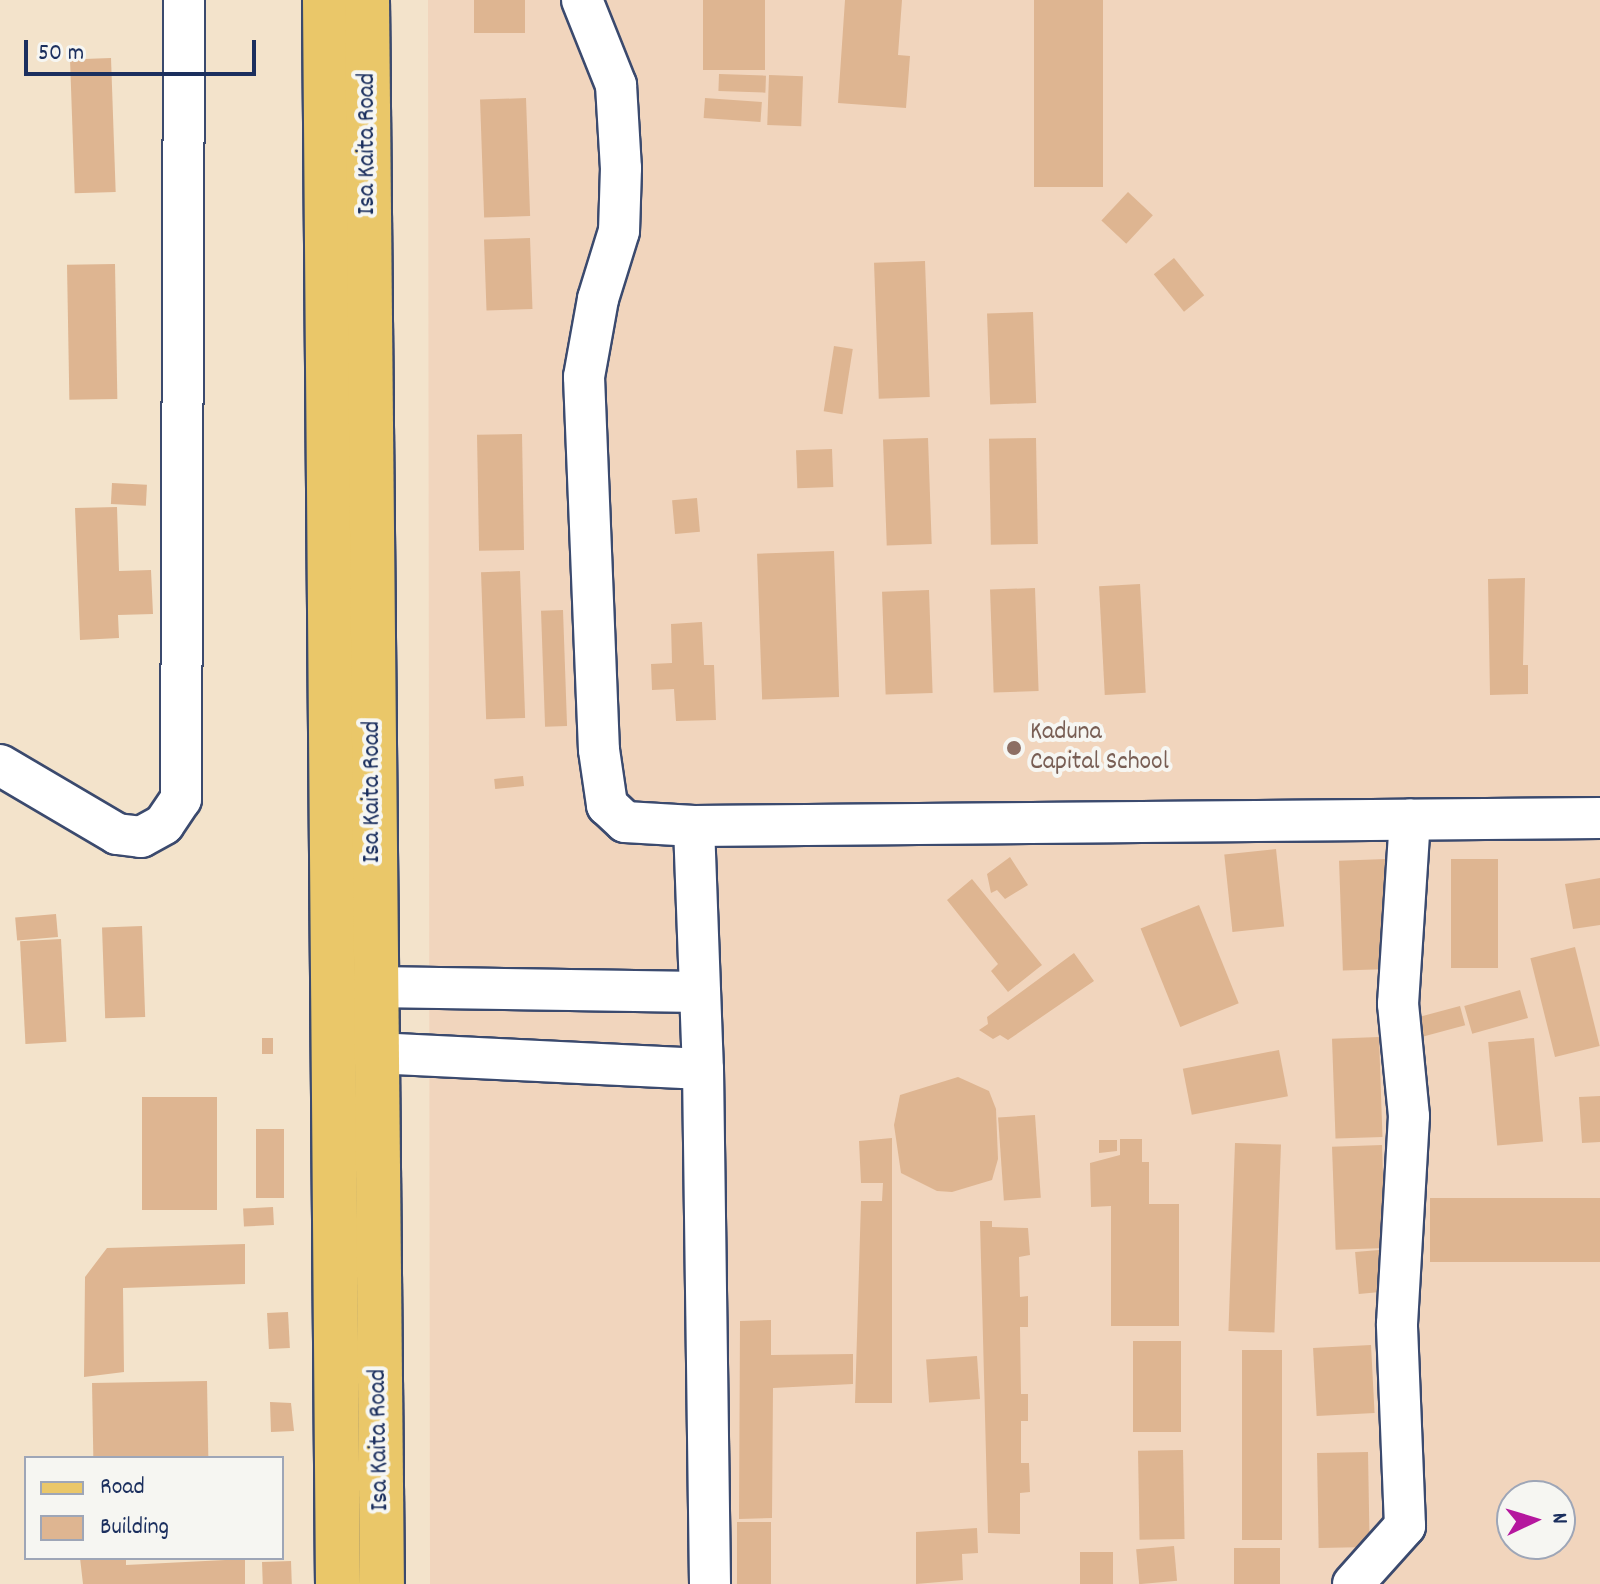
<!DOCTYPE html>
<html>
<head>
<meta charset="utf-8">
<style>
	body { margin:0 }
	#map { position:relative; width:1600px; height:1584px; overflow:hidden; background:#f3e3cb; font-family:Dekko,sans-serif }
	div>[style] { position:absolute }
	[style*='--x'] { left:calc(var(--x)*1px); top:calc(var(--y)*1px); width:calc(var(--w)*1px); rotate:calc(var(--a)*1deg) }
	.built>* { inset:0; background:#f1d5bd }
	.building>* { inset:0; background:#deb591; transform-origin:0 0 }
	.roads { filter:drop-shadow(2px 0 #3b4a6e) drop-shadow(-2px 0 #3b4a6e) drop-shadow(0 2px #3b4a6e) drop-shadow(0 -2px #3b4a6e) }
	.minor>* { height:40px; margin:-20px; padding:0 20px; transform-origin:20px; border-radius:20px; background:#fff }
	.major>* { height:44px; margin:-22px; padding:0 22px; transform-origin:22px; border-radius:22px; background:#eac769 }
	.dots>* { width:22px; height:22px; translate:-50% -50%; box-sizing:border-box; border:4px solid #f6f6f2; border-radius:50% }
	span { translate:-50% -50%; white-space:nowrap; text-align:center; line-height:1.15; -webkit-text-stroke:8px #f6f6f2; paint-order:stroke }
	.street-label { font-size:26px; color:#1b2f5e }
	.education-label { font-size:26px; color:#785e54 }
	.left { translate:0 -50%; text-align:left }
	.legend { position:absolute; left:24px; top:1456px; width:260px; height:104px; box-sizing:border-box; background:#f6f6f2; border:2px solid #9ea6b7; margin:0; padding:10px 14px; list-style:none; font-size:24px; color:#1b2f5e }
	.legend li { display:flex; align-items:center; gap:16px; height:40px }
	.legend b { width:40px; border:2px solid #9ea6b7 }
	.north { position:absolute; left:1496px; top:1480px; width:80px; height:80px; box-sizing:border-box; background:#f6f6f2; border:2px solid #9ea6b7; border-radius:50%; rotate:86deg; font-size:22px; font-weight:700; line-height:32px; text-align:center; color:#1b2f5e }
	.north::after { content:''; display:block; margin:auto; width:28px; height:36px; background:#b5179e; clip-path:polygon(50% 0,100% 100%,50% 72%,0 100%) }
	.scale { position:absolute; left:24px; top:40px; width:232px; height:36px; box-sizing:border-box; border:4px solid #1b2f5e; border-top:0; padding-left:10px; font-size:24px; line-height:28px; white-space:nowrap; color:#1b2f5e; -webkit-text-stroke:6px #f6f6f2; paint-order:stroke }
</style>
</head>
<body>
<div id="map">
	<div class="built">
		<i style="clip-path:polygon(evenodd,428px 0,1600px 0,1600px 1584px,430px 1584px,428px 0,1512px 1496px,1560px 1496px,1560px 1544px,1512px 1544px,1512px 1496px)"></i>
	</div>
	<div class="building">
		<i style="left:474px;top:0;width:51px;height:33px"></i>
		<i style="left:703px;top:0;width:62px;height:70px"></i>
		<i style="clip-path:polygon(845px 0,902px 0,898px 55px,910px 56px,906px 108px,838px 103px)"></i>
		<i style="left:1034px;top:0;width:69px;height:187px"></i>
		<i style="left:111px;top:58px;width:134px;height:41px;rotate:88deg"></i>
		<i style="left:719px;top:74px;width:47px;height:17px;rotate:2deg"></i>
		<i style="left:769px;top:75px;width:34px;height:50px;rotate:2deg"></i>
		<i style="left:526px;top:98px;width:118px;height:46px;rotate:88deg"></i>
		<i style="left:705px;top:98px;width:57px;height:20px;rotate:4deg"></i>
		<i style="left:1128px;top:192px;width:34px;height:39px;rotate:43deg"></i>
		<i style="left:530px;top:238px;width:71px;height:46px;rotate:88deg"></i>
		<i style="left:1174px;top:258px;width:48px;height:26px;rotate:51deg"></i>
		<i style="left:925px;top:261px;width:136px;height:51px;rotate:88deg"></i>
		<i style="left:115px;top:264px;width:135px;height:48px;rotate:89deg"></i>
		<i style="left:1033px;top:312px;width:91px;height:46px;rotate:88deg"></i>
		<i style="left:834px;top:346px;width:19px;height:66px;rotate:9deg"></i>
		<i style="left:522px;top:434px;width:116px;height:45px;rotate:89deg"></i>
		<i style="left:928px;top:438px;width:106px;height:45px;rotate:88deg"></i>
		<i style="left:1036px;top:438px;width:106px;height:47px;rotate:89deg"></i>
		<i style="left:832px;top:449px;width:38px;height:36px;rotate:88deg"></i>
		<i style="left:112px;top:483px;width:35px;height:21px;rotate:3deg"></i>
		<i style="left:697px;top:498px;width:34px;height:25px;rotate:85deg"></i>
		<i style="clip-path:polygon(117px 507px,119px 571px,151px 570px,153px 614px,118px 615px,119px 638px,80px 640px,75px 508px)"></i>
		<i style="left:834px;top:551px;width:146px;height:77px;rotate:88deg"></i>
		<i style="left:520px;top:571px;width:147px;height:39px;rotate:88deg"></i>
		<i style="clip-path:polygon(1525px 578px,1523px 665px,1528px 665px,1528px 694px,1490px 695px,1488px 579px)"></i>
		<i style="left:1140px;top:584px;width:109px;height:41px;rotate:87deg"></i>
		<i style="left:1035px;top:588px;width:103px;height:45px;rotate:88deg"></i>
		<i style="left:929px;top:590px;width:103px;height:47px;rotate:88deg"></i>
		<i style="left:563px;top:610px;width:116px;height:22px;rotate:88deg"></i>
		<i style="clip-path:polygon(702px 622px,704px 665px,714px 665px,716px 720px,676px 721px,674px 689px,652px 690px,651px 664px,672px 663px,671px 624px)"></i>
		<i style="left:523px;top:776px;width:10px;height:29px;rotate:84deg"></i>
		<i style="left:1276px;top:849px;width:78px;height:52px;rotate:84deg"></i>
		<i style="clip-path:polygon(1010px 857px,1028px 885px,1005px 899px,997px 890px,991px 893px,987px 874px)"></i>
		<i style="left:1386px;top:859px;width:110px;height:47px;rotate:88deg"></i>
		<i style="left:1451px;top:859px;width:47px;height:109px"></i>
		<i style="clip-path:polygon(1600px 878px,1600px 925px,1573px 929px,1565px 884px)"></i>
		<i style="clip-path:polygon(972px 879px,1042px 965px,1008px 992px,991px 971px,998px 964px,947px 900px)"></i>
		<i style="left:1199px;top:905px;width:106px;height:63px;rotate:68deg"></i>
		<i style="left:56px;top:914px;width:23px;height:41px;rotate:85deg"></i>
		<i style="left:142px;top:926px;width:91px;height:40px;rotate:88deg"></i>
		<i style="left:61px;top:939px;width:103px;height:41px;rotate:87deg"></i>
		<i style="left:1575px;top:947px;width:102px;height:46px;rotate:76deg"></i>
		<i style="clip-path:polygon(1074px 953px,1094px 981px,1008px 1040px,1000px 1035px,993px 1039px,979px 1030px,988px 1024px,987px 1017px)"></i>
		<i style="left:1520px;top:990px;width:29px;height:58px;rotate:74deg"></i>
		<i style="left:1460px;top:1006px;width:20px;height:50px;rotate:75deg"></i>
		<i style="left:1379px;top:1037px;width:100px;height:47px;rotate:88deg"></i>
		<i style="left:262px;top:1038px;width:11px;height:16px"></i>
		<i style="left:1534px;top:1038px;width:104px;height:46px;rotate:85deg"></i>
		<i style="left:1279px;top:1050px;width:47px;height:98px;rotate:79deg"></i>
		<i style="clip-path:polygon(958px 1077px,989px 1091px,996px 1109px,998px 1159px,992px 1180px,952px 1192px,937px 1191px,901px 1173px,894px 1125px,900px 1095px)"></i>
		<i style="clip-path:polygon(1600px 1096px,1600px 1142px,1582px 1143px,1579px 1097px)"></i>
		<i style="left:142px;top:1097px;width:75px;height:113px"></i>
		<i style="left:1035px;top:1115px;width:83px;height:37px;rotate:86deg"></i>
		<i style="left:256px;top:1129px;width:28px;height:69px"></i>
		<i style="clip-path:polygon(892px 1138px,892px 1403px,855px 1403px,861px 1201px,882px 1201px,883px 1183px,861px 1183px,859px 1141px)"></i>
		<i style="clip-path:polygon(1120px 1139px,1142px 1139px,1142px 1162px,1149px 1162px,1149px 1204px,1179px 1204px,1179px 1326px,1111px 1326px,1111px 1206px,1091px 1207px,1090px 1163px,1120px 1155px)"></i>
		<i style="clip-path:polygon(1099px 1140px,1117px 1140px,1117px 1151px,1099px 1153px)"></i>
		<i style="left:1235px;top:1143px;width:46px;height:188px;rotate:2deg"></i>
		<i style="left:1382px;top:1145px;width:103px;height:50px;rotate:88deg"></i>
		<i style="left:1600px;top:1198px;width:64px;height:170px;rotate:90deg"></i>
		<i style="left:273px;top:1207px;width:18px;height:30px;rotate:87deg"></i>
		<i style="clip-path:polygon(980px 1221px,992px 1221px,992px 1227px,1028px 1228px,1030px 1255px,1019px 1257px,1020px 1297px,1028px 1296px,1028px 1327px,1020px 1327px,1021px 1394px,1028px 1394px,1028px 1421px,1021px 1421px,1021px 1463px,1029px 1463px,1030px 1492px,1020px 1493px,1020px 1534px,988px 1533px)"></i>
		<i style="clip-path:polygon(245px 1244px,245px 1284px,123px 1288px,124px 1372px,84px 1377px,85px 1277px,107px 1248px)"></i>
		<i style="left:1379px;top:1250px;width:42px;height:24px;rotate:85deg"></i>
		<i style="left:288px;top:1312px;width:36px;height:21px;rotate:87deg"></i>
		<i style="clip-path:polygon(771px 1320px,771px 1355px,853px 1354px,853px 1384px,773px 1388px,772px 1518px,739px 1519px,740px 1321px)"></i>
		<i style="left:1133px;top:1341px;width:48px;height:91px"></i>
		<i style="left:1371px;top:1345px;width:68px;height:58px;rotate:87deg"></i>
		<i style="left:1242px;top:1350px;width:40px;height:190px"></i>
		<i style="left:977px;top:1356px;width:43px;height:51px;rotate:86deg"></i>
		<i style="left:207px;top:1381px;width:77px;height:115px;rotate:89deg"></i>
		<i style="clip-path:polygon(270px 1402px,291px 1403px,294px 1431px,271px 1432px)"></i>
		<i style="left:1183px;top:1450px;width:89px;height:45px;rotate:89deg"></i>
		<i style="left:1368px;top:1452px;width:95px;height:51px;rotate:89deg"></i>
		<i style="left:737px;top:1522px;width:34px;height:62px"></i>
		<i style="clip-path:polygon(977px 1528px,978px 1553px,962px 1554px,963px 1580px,916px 1584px,916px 1532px)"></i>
		<i style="left:1174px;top:1546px;width:35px;height:38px;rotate:85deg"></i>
		<i style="left:1234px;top:1548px;width:46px;height:36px"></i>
		<i style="left:1080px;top:1552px;width:33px;height:32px"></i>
		<i style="clip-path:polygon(80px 1558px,126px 1558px,126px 1565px,245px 1559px,245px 1584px,83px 1584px)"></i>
		<i style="left:291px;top:1561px;width:23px;height:29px;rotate:88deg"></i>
	</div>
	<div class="roads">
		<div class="minor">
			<i style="--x:582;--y:0;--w:92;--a:68.2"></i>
			<i style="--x:616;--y:85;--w:83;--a:86.6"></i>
			<i style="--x:621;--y:168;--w:63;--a:91.8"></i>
			<i style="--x:619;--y:231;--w:71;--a:107.2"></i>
			<i style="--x:598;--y:299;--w:79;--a:100.2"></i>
			<i style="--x:584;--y:377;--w:373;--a:87.7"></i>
			<i style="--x:599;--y:750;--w:56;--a:81.7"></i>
			<i style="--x:607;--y:805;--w:25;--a:43"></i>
			<i style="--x:625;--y:822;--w:69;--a:3.3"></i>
			<i style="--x:694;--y:826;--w:906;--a:-0.51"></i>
			<i style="--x:0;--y:765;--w:136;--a:30.5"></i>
			<i style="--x:117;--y:834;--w:24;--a:7"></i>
			<i style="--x:141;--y:837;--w:26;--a:-29"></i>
			<i style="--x:164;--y:824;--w:30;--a:-56"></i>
			<i style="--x:181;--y:799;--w:799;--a:-89.78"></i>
			<i style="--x:694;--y:826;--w:243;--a:87.9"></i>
			<i style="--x:703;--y:1069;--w:515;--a:89.22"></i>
			<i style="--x:374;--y:987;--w:326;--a:0.9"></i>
			<i style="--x:375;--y:1053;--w:328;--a:2.8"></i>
			<i style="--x:1353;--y:1584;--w:78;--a:-48.1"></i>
			<i style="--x:1405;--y:1526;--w:202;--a:-92.3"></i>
			<i style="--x:1397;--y:1324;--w:208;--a:-86.7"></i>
			<i style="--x:1409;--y:1116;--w:113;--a:-95.6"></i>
			<i style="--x:1398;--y:1004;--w:185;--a:-86.3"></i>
		</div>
		<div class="major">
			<i style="--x:325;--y:0;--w:1584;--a:89.53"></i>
			<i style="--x:367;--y:0;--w:1584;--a:89.46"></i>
		</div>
	</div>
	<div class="dots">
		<i style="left:1014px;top:748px;background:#8d6e63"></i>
	</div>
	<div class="street-label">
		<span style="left:368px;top:144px;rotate:-90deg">Isa Kaita Road</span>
		<span style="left:373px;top:792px;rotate:-90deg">Isa Kaita Road</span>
		<span style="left:380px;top:1440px;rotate:-91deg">Isa Kaita Road</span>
	</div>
	<div class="education-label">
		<span class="left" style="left:1030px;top:748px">Kaduna<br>Capital School</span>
	</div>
	<ul class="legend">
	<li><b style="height:10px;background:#eac769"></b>Road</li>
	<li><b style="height:22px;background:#deb591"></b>Building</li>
	</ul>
	<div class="north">N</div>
	<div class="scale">50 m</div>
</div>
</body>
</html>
